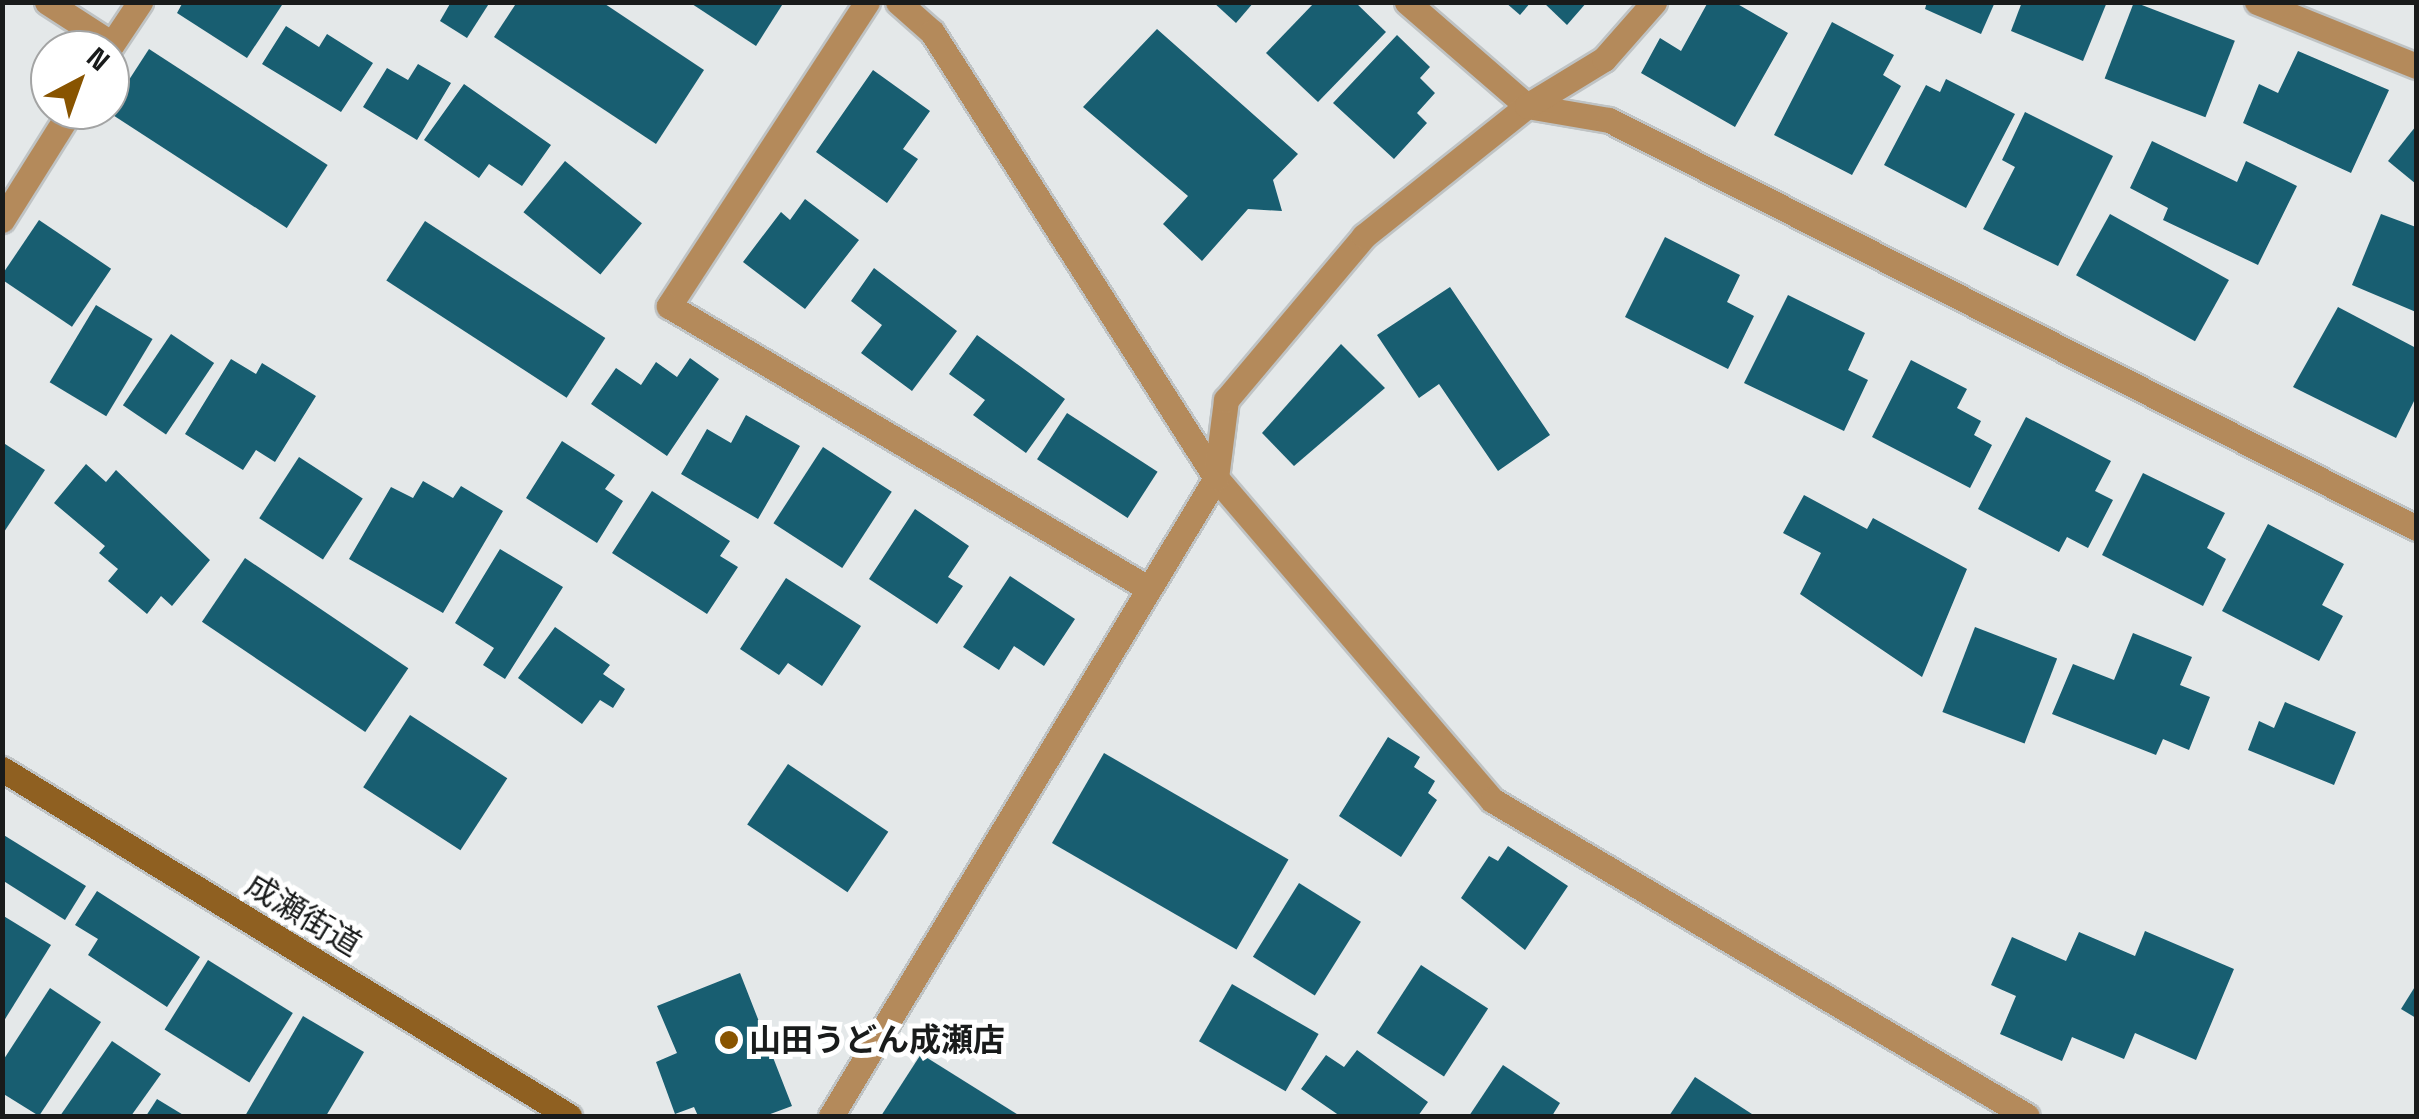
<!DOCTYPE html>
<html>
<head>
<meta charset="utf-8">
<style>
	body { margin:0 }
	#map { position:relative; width:2419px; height:1119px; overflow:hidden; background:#e4e8e9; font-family:"Space Grotesk","Noto Sans JP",sans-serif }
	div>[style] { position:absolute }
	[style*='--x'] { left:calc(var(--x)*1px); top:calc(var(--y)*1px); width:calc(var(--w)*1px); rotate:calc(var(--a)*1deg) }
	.building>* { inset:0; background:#185e71; transform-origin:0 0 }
	.roads { filter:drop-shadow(2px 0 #bfc3c4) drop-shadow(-2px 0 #bfc3c4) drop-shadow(0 2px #bfc3c4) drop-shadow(0 -2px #bfc3c4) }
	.service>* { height:25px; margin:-12.5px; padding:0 12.5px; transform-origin:12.5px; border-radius:12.5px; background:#b48a5b }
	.minor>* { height:25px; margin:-12.5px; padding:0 12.5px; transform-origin:12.5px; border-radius:12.5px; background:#b48a5b }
	.secondary>* { height:25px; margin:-12.5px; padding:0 12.5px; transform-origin:12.5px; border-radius:12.5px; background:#8f6021 }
	.dots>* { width:28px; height:28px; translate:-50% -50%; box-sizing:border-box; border:5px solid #fff; border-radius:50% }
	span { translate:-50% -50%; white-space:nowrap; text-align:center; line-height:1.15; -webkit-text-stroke:10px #fff; paint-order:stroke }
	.street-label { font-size:32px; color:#191b1b }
	.poi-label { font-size:32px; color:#191b1b; font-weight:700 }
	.left { translate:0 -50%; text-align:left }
	.frame { position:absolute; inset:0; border:5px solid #191b1b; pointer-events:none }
	.north { position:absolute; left:30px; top:30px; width:100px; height:100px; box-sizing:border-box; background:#fff; border:2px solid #a3a4a4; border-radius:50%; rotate:41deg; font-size:28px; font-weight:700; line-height:40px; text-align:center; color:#191b1b }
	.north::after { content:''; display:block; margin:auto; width:35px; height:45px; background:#885400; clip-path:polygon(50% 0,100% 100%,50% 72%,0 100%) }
</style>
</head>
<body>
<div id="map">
	<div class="building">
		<i style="clip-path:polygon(183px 2px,278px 2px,282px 5px,247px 58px,177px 13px)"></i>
		<i style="clip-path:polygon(451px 2px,490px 2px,467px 38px,440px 21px)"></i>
		<i style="clip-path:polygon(517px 2px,602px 2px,704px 70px,656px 144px,494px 37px)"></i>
		<i style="clip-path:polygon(689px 2px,784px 2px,756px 46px)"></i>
		<i style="clip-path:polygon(1213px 2px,1254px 2px,1236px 23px)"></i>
		<i style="clip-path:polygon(1315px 2px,1355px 2px,1386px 32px,1318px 102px,1266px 53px)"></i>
		<i style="clip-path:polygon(1505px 2px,1531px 2px,1520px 15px)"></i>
		<i style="clip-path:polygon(1543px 2px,1587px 2px,1567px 25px)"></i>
		<i style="clip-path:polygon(1708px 2px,1734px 2px,1788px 33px,1735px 127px,1641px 73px,1660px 38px,1681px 51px)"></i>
		<i style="clip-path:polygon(1927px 2px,1995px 2px,1981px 34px,1925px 9px)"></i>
		<i style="clip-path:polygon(2022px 2px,2107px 2px,2083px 61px,2011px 31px)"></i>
		<i style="left:2134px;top:2px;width:108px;height:82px;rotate:21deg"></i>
		<i style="clip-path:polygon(1832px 22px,1894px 55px,1883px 75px,1901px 86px,1852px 175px,1774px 135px)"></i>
		<i style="clip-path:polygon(286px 26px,319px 47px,327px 34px,373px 63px,341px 112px,262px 64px)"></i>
		<i style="clip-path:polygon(1157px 29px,1298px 154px,1273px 180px,1282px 211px,1248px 209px,1202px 261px,1163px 224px,1188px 196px,1083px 107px)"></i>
		<i style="clip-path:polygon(1397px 35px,1430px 67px,1420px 78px,1435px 93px,1417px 113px,1427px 123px,1394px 159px,1333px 103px)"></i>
		<i style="left:149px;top:49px;width:213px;height:75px;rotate:33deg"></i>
		<i style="clip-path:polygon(2298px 51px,2389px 90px,2351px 173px,2243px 123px,2259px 84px,2278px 93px)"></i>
		<i style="clip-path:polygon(418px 64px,451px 83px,417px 140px,363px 107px,387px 68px,408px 80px)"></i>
		<i style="clip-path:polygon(873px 70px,930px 111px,903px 149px,918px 159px,887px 203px,816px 152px)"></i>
		<i style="clip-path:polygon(1946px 79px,2015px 114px,1966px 208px,1884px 165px,1926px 85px,1940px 92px)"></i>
		<i style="clip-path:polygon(464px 84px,551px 145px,522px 186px,489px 164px,479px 178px,424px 140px)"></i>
		<i style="clip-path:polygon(2025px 112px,2113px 156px,2058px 266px,1983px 229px,2015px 167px,2002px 160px)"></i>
		<i style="clip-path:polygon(2416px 126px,2416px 184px,2388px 161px)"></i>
		<i style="clip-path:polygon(2152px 141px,2237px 182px,2246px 161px,2297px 186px,2258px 265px,2163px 220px,2168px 208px,2130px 188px)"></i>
		<i style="left:565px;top:161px;width:99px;height:66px;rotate:39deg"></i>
		<i style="clip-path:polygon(805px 199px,859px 240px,805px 309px,743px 262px,781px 212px,790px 220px)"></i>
		<i style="left:2110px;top:214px;width:136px;height:70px;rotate:29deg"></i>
		<i style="clip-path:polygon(2381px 214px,2416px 227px,2416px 312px,2352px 285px)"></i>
		<i style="left:39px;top:220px;width:87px;height:70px;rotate:34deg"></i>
		<i style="left:425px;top:221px;width:215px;height:71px;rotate:33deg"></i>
		<i style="clip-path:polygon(1665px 237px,1740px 275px,1727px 302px,1754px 316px,1728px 369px,1625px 317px)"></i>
		<i style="clip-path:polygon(874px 268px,957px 331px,912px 391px,861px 353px,882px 325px,851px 301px)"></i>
		<i style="clip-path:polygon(1450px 287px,1550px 435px,1498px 471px,1439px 384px,1419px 398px,1377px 335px)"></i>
		<i style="clip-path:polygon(1788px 295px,1865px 333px,1848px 370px,1868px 380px,1844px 431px,1744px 383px)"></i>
		<i style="left:96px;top:305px;width:66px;height:90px;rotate:31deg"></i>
		<i style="clip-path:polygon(2338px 307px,2416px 348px,2416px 397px,2396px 438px,2293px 387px)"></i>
		<i style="left:171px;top:334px;width:52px;height:86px;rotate:34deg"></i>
		<i style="clip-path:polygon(977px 335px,1065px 399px,1026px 453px,973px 415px,985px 400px,949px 374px)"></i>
		<i style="clip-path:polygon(1341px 344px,1385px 388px,1294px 466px,1262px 433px)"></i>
		<i style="clip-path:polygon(690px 358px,719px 379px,667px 456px,591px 404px,616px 368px,641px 385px,656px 362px,677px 377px)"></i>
		<i style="clip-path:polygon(231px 359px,256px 374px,262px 363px,316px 396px,275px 462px,256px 450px,243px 470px,185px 434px)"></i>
		<i style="clip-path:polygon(1911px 360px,1967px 389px,1957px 408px,1981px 421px,1974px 435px,1992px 445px,1970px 488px,1872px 437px)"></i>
		<i style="left:1067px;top:413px;width:108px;height:55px;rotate:33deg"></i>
		<i style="clip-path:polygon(746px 415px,800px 446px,758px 519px,681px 474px,707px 429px,731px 443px)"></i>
		<i style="clip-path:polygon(2026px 417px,2111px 461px,2095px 491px,2113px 500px,2088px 548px,2067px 537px,2059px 552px,1978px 509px)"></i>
		<i style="clip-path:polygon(562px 441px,615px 475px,605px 489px,623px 501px,597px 543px,526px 498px)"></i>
		<i style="clip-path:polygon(2px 442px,45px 470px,2px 535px)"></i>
		<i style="left:823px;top:447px;width:82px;height:91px;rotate:33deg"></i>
		<i style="left:299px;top:457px;width:76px;height:73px;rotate:33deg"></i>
		<i style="clip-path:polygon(86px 464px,106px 482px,116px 470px,210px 560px,172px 606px,161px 596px,147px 614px,108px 581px,118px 569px,99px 553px,105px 546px,54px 503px)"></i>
		<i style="clip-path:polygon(2143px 473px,2225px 513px,2207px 548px,2226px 559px,2203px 606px,2102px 555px)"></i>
		<i style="clip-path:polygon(423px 481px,453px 498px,461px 486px,503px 511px,443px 613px,349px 559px,391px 487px,413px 498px)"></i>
		<i style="clip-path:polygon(652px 491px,730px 541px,720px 556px,738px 567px,707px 614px,612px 553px)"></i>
		<i style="clip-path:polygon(1804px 495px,1867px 529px,1873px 518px,1967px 569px,1922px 677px,1800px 594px,1821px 553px,1783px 533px)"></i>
		<i style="clip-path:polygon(915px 509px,969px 546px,948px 577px,963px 586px,937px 624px,869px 579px)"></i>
		<i style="clip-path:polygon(2268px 524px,2344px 564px,2322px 605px,2343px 616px,2319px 661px,2222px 611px)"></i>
		<i style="clip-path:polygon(500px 549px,563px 587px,505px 679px,483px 665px,494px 648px,455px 623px)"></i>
		<i style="left:245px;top:558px;width:197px;height:77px;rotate:34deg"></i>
		<i style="clip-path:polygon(1010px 576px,1075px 619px,1044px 666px,1014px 646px,999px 670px,963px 647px)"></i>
		<i style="clip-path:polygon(786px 578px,861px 626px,822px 686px,788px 663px,779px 675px,740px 649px)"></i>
		<i style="clip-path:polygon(555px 627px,610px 665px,603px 674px,625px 689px,613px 708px,600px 700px,582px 724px,518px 678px)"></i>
		<i style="left:1975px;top:627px;width:88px;height:91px;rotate:21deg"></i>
		<i style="clip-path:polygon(2133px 633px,2192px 657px,2180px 685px,2210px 697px,2189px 750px,2163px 739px,2156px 755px,2052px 714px,2073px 664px,2114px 680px)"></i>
		<i style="clip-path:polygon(2285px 702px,2356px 732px,2334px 785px,2248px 750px,2259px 721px,2274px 728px)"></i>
		<i style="left:410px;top:715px;width:116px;height:86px;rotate:33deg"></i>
		<i style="clip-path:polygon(1388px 737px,1420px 757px,1414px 767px,1435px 781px,1428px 793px,1437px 800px,1401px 857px,1339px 816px)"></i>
		<i style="left:1104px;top:753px;width:213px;height:104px;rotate:30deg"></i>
		<i style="left:788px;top:764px;width:121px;height:73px;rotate:34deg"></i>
		<i style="clip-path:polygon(2px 834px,86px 886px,65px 920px,2px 880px)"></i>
		<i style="clip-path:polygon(1508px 846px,1568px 886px,1525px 950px,1461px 898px,1489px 856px,1498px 861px)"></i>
		<i style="left:1299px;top:883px;width:73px;height:87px;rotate:32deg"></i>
		<i style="clip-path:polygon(97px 891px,200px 957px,167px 1007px,88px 955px,98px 939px,75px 925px)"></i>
		<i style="clip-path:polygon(2px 915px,51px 945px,2px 1024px)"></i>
		<i style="clip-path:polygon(2145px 931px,2234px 969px,2196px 1060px,2135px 1033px,2124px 1059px,2072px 1037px,2062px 1061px,2000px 1034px,2016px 996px,1991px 985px,2012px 937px,2066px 961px,2079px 932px,2135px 956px)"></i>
		<i style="left:208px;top:960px;width:100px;height:82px;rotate:32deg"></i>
		<i style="left:1421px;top:965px;width:80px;height:81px;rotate:33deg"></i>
		<i style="clip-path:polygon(740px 973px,792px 1106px,765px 1116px,698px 1116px,694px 1107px,675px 1114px,656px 1062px,677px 1053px,657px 1006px)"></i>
		<i style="left:1232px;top:984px;width:100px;height:66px;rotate:30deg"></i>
		<i style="clip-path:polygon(2416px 985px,2416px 1018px,2401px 1009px)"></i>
		<i style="clip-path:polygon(50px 988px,101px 1022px,39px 1116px,2px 1093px,2px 1062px)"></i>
		<i style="clip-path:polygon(303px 1016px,364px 1052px,326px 1116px,245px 1116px)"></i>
		<i style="clip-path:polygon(112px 1041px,161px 1074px,131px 1116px,60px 1116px)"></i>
		<i style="clip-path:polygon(1357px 1050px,1428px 1102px,1418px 1116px,1340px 1116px,1301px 1089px,1326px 1055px,1344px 1067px)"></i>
		<i style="clip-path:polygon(921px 1054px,1020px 1116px,881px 1116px)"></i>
		<i style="clip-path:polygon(1503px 1065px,1560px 1103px,1552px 1116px,1469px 1116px)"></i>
		<i style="clip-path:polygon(1695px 1077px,1755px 1116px,1669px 1116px)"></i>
		<i style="clip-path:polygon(157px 1099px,185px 1116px,146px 1116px)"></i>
	</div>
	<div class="roads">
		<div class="service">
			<i style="--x:2257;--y:2;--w:171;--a:21.9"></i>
		</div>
		<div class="minor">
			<i style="--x:47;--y:2;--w:77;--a:32.9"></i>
			<i style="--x:867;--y:2;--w:363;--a:123.1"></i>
			<i style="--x:669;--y:306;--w:554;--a:30.5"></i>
			<i style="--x:898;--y:2;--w:45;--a:41.4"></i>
			<i style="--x:932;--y:32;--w:529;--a:57.51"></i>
			<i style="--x:1216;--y:478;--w:424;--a:49.4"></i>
			<i style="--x:1492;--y:800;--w:621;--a:30.57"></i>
			<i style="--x:1407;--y:2;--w:159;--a:40.9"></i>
			<i style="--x:1527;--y:106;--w:83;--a:9.7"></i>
			<i style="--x:1609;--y:120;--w:904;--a:26.82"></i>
			<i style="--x:108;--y:50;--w:58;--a:-56.3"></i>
			<i style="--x:2;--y:220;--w:130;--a:-57.9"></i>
			<i style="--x:831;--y:1116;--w:745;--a:-58.89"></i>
			<i style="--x:1216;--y:478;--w:79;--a:-82.7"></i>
			<i style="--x:1226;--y:400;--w:214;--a:-49.9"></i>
			<i style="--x:1364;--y:236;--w:208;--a:-38.6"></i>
			<i style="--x:1527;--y:106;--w:90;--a:-31.4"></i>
			<i style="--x:1604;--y:59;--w:76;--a:-48.7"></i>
		</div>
		<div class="secondary">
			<i style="--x:2;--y:769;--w:665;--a:31.47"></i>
		</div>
	</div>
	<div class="dots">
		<i style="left:729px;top:1040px;background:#885400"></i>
	</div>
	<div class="street-label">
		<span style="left:303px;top:915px;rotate:31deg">成瀬街道</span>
	</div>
	<div class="poi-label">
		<span class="left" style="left:749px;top:1040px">山田うどん成瀬店</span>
	</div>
	<div class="frame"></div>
	<div class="north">N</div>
</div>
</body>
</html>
